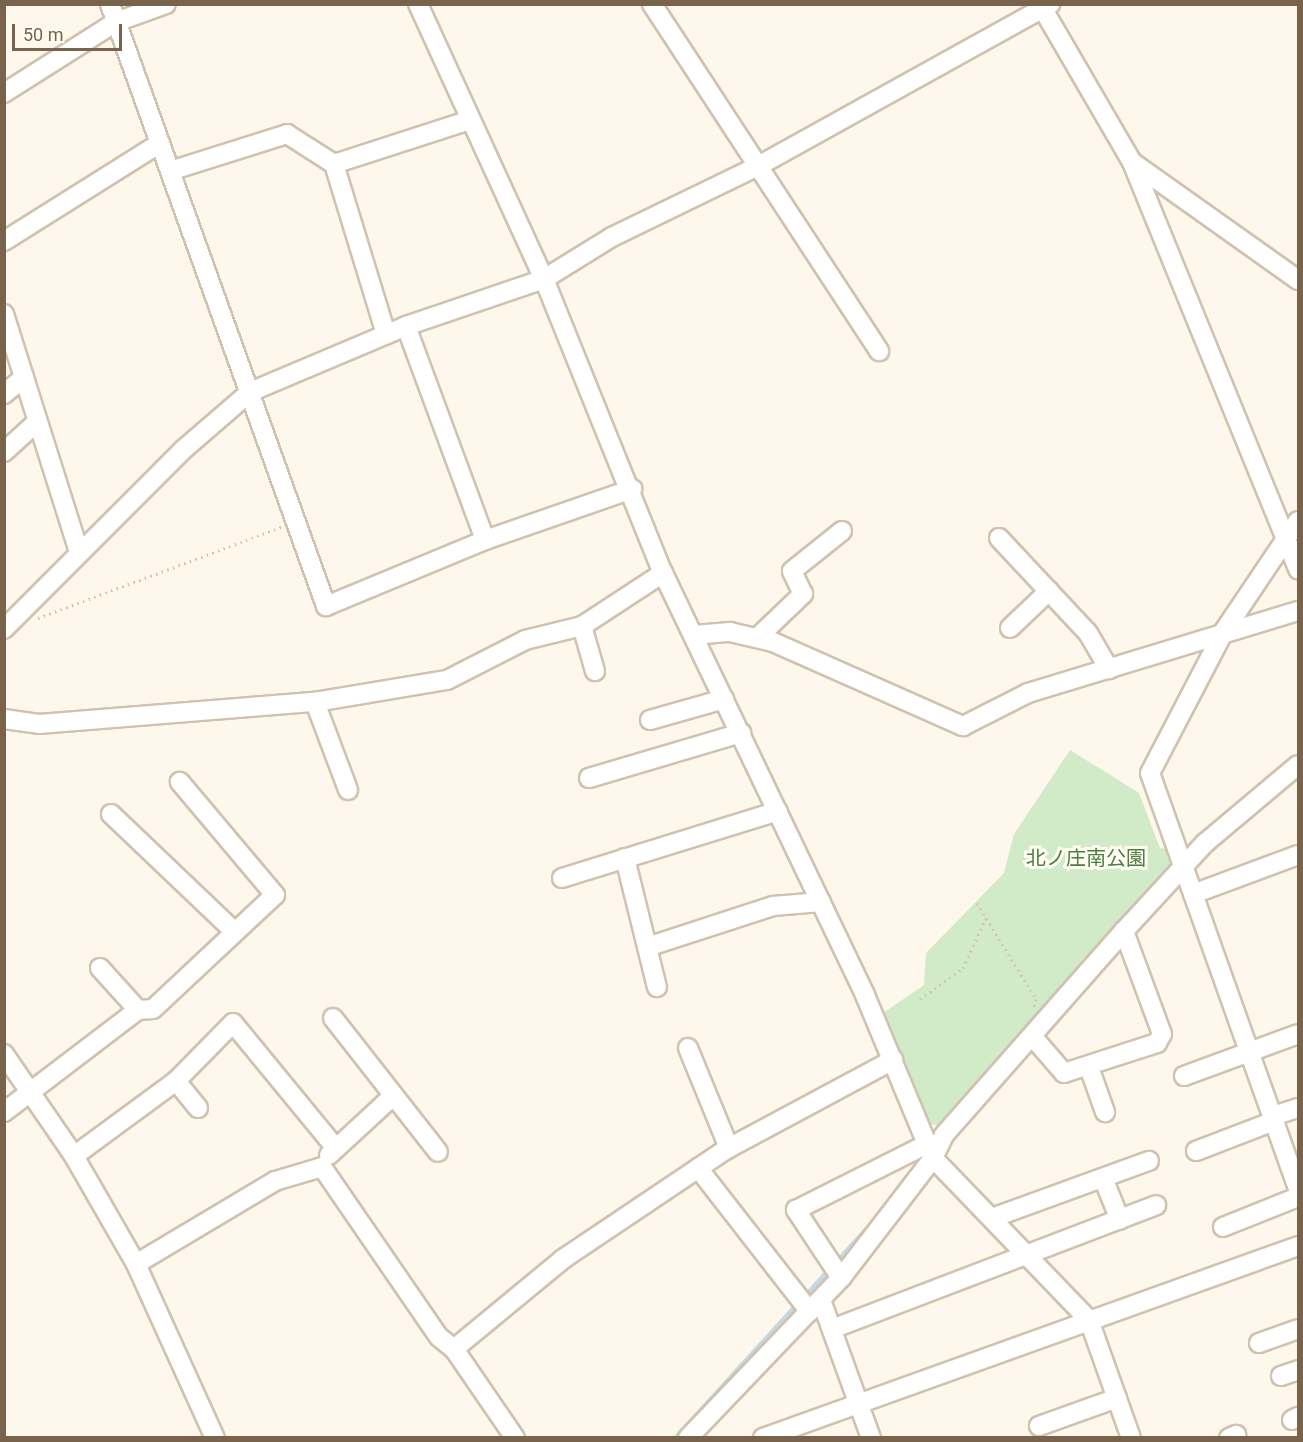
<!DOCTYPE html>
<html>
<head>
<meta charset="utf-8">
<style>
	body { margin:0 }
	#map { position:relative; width:1303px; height:1442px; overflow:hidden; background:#fdf8eb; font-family:Roboto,"Noto Sans JP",sans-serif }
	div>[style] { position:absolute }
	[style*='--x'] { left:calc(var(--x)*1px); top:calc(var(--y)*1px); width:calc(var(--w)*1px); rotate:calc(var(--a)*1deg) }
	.green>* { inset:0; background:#d1ebc8 }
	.stream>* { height:4.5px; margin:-2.25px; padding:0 2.25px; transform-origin:2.25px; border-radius:2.25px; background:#bfdbe7 }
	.path>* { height:3px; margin-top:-1.5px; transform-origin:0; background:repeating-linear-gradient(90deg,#d8c0a5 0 1.5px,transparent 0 6px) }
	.roads { filter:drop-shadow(2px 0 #d0c2af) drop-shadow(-2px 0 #d0c2af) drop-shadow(0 2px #d0c2af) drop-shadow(0 -2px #d0c2af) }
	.minor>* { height:18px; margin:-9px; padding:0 9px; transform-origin:9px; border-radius:9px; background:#fff }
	span { translate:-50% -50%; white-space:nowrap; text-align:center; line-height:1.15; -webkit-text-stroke:6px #fffcf2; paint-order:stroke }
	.park-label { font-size:20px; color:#4d7e44 }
	.frame { position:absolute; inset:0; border:6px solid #79634d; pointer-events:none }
	.scale { position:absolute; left:12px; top:24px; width:110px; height:27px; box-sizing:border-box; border:3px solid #79634d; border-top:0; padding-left:8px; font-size:18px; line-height:21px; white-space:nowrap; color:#79634d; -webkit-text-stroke:4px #fffcf2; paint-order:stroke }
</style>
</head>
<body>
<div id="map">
	<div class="green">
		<i style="clip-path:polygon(1070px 750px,1139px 793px,1160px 848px,1173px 850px,1176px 866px,943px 1126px,929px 1124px,880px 1015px,924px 985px,926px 953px,1004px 873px,1014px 834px)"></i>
	</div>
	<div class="stream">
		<i style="--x:836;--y:1262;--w:61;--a:-47.7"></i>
		<i style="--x:804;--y:1297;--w:39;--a:-48"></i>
		<i style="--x:675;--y:1438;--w:183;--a:-47.7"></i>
	</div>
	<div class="path">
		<i style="--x:38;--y:618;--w:260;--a:-20.5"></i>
		<i style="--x:977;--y:903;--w:113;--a:58.4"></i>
		<i style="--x:1036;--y:999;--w:8;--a:104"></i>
		<i style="--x:920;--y:999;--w:53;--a:-35.8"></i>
		<i style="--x:963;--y:968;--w:55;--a:-65.3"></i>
	</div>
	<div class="roads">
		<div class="minor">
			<i style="--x:110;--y:4;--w:640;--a:70.26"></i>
			<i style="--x:326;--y:606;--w:172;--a:-22.5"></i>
			<i style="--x:485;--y:540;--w:156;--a:-19.1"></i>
			<i style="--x:418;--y:4;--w:302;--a:65.4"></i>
			<i style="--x:544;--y:279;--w:317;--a:68"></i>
			<i style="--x:663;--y:573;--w:468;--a:64.4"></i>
			<i style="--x:865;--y:995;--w:177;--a:67.4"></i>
			<i style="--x:933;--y:1158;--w:225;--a:46.1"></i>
			<i style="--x:1089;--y:1320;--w:125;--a:70.4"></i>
			<i style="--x:652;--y:4;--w:415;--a:56.8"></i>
			<i style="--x:1040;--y:4;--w:183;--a:59.8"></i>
			<i style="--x:1132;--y:162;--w:440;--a:67.8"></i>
			<i style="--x:4;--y:93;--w:133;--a:-32.4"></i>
			<i style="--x:116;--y:22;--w:53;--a:-19.8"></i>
			<i style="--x:1132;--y:162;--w:204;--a:35.4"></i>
			<i style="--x:334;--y:164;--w:143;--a:-17.9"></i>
			<i style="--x:170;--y:171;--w:123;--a:-17.5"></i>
			<i style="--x:287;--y:134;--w:56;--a:32.6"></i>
			<i style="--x:334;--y:164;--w:178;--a:73"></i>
			<i style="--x:4;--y:241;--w:184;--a:-32.1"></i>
			<i style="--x:4;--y:314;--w:250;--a:72.5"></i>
			<i style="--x:406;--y:326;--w:228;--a:69.7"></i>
			<i style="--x:4;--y:394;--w:26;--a:-40"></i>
			<i style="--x:4;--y:452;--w:45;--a:-42.3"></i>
			<i style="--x:1298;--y:521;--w:133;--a:123.9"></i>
			<i style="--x:1224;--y:631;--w:160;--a:117.5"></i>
			<i style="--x:1150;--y:773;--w:441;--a:70.4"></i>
			<i style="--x:999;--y:538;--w:130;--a:46.9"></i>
			<i style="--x:1088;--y:633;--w:42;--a:59.7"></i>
			<i style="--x:582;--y:626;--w:47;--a:73.9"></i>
			<i style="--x:1010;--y:628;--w:54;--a:-43.5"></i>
			<i style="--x:4;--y:629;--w:255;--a:-45"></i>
			<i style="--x:184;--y:449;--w:87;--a:-40.8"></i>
			<i style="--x:250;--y:392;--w:169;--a:-22.9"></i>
			<i style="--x:406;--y:326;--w:146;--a:-18.8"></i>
			<i style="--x:544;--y:279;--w:80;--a:-31.7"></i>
			<i style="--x:612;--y:237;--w:165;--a:-25.9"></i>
			<i style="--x:760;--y:165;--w:332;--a:-29"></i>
			<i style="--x:694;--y:635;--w:36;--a:-5"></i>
			<i style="--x:730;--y:632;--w:44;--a:13.1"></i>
			<i style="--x:773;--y:642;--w:208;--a:23.9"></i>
			<i style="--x:963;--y:726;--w:73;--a:-26.9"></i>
			<i style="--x:1028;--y:693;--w:282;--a:-16.9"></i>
			<i style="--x:757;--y:638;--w:64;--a:-43.7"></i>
			<i style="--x:803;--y:594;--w:25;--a:-116"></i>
			<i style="--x:792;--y:571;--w:64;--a:-38.7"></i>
			<i style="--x:315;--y:702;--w:94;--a:69.4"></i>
			<i style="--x:4;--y:719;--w:35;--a:8"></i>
			<i style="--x:39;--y:724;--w:277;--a:-4.6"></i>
			<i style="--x:315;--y:702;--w:134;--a:-9.5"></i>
			<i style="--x:447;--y:680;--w:88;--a:-27.1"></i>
			<i style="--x:525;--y:640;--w:59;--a:-13.8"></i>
			<i style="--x:582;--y:626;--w:97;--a:-33.2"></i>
			<i style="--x:650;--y:720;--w:77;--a:-15.8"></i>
			<i style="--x:589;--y:778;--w:159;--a:-16.5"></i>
			<i style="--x:111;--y:814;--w:171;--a:43.6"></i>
			<i style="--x:625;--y:858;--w:133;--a:76.1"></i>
			<i style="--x:562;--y:878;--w:226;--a:-17.2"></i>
			<i style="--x:1193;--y:894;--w:112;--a:-20.4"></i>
			<i style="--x:647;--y:947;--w:133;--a:-18"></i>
			<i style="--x:773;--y:906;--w:48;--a:-4.8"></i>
			<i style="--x:100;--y:968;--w:57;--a:47.9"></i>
			<i style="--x:333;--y:1018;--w:170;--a:51.9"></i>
			<i style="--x:1032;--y:1036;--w:49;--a:49.1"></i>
			<i style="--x:1064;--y:1073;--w:98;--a:-17.9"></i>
			<i style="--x:1157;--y:1043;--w:10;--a:-61"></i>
			<i style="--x:1162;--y:1034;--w:110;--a:-110.3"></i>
			<i style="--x:688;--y:1048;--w:108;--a:67.7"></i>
			<i style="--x:4;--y:1054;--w:124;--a:55.5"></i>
			<i style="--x:74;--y:1156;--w:125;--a:60.1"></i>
			<i style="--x:136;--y:1264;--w:191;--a:65.6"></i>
			<i style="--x:1089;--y:1067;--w:48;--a:70.4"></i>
			<i style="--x:1184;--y:1076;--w:121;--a:-20.2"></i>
			<i style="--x:198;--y:1108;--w:35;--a:-129"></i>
			<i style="--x:176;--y:1081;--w:81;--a:-45.5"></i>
			<i style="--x:233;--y:1023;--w:159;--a:50.6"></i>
			<i style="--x:4;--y:1112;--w:168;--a:-37.3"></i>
			<i style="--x:138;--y:1010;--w:15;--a:-4"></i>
			<i style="--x:153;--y:1009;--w:167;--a:-43.1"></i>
			<i style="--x:275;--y:895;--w:148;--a:-130.1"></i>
			<i style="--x:1273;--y:1116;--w:26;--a:-18"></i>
			<i style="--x:1196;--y:1151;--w:84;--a:-21"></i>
			<i style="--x:329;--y:1155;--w:88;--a:-42.7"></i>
			<i style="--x:74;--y:1156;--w:127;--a:-36.3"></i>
			<i style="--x:698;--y:1168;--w:182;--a:52.1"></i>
			<i style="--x:1103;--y:1178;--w:45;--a:68"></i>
			<i style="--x:992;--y:1218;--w:167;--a:-20"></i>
			<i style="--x:1223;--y:1227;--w:81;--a:-21.8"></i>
			<i style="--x:136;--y:1264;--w:162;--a:-30.8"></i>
			<i style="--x:275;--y:1181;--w:49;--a:-16.6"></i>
			<i style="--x:322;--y:1167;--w:206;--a:55.5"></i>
			<i style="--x:439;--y:1337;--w:19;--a:39"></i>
			<i style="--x:841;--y:1278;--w:82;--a:-123.5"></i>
			<i style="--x:796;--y:1210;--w:149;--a:-26.7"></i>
			<i style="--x:821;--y:1300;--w:147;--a:70.1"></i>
			<i style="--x:832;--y:1329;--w:347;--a:-20.9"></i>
			<i style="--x:1259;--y:1343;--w:41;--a:-19.7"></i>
			<i style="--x:1281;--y:1376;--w:18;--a:-19"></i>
			<i style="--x:1292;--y:1420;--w:7;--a:-27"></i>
			<i style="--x:1039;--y:1426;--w:83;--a:-19.7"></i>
			<i style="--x:515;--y:1438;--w:108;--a:-124.4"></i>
			<i style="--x:454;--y:1349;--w:141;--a:-39.5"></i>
			<i style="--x:563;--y:1259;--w:195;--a:-33.9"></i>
			<i style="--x:725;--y:1150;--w:191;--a:-28.2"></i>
			<i style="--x:688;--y:1438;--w:221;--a:-46.3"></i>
			<i style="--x:841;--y:1278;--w:151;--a:-52.5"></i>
			<i style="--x:933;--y:1158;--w:25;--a:-64"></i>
			<i style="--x:944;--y:1135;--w:272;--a:-48.6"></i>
			<i style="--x:1124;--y:931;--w:120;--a:-47.4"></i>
			<i style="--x:1205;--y:843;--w:121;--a:-40"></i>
			<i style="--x:763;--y:1438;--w:568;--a:-19.74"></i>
			<i style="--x:1229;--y:1438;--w:8;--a:-23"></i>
		</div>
	</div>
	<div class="park-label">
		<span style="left:1086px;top:858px">北ノ庄南公園</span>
	</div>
	<div class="frame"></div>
	<div class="scale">50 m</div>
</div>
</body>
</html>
